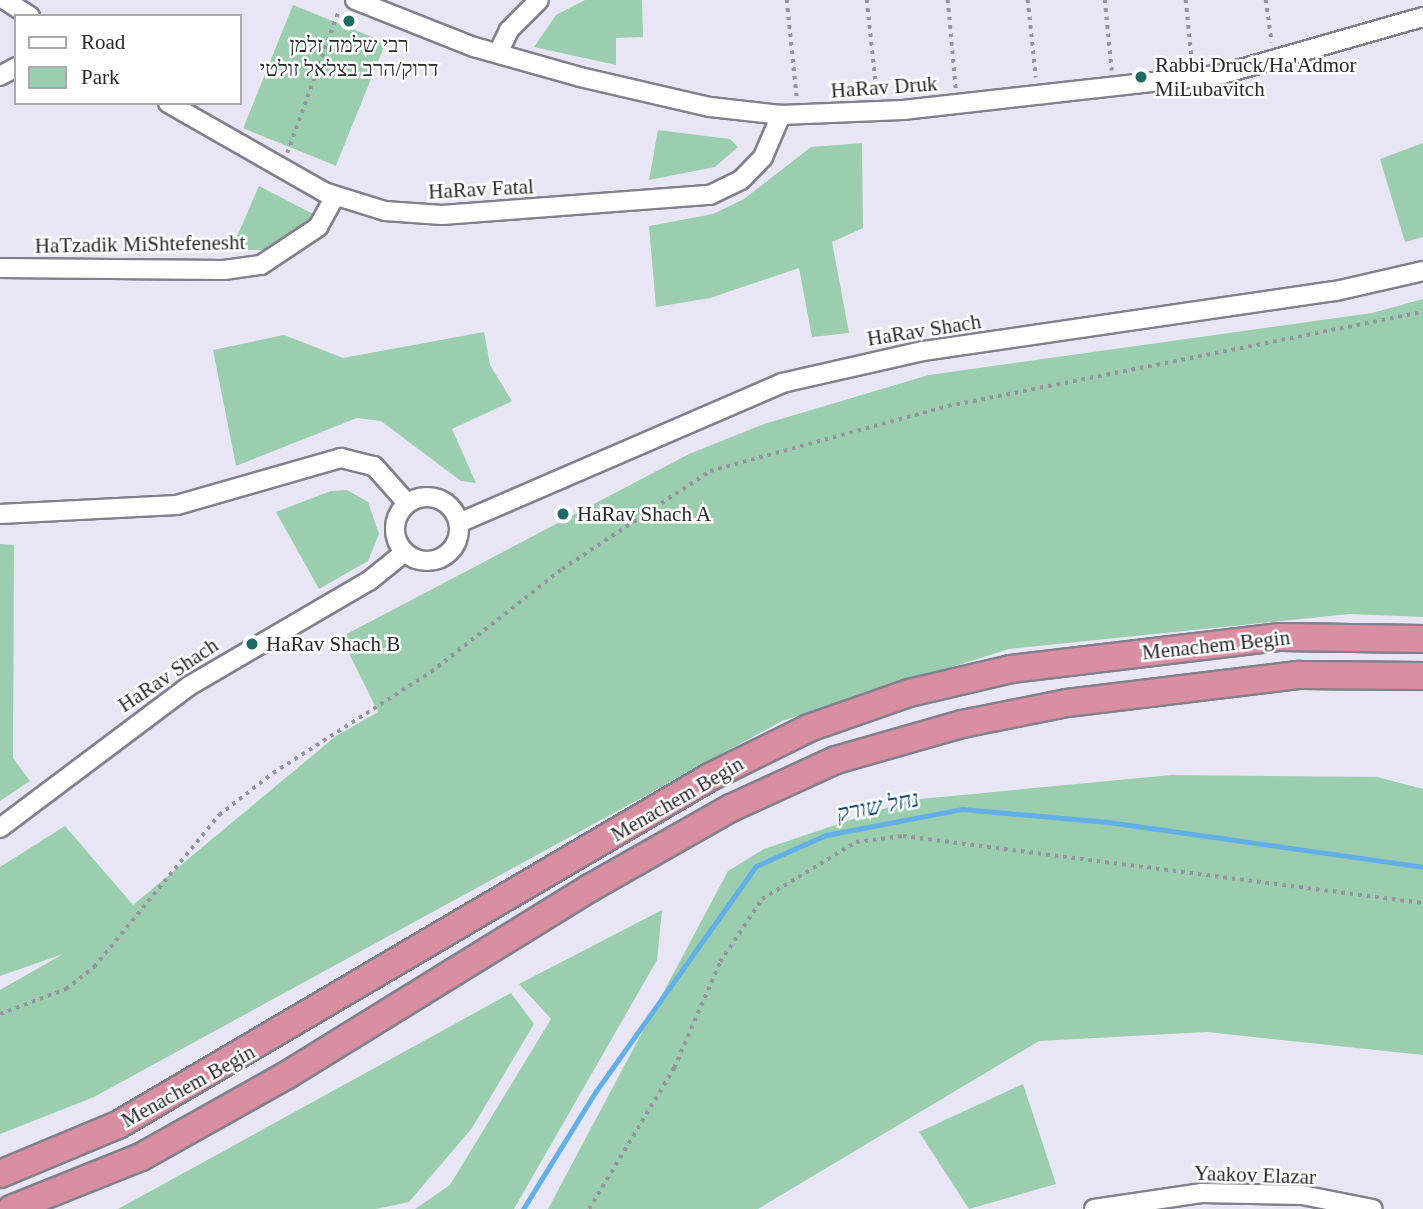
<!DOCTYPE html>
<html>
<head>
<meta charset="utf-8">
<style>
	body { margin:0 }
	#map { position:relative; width:1423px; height:1209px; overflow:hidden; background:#e8e6f4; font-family:"Times New Roman",Heebo,serif }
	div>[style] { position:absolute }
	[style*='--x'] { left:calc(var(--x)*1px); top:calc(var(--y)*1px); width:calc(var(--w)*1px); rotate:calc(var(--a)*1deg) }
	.green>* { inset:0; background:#9aceaf; transform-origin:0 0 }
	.stream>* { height:5px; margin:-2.5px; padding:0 2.5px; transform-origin:2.5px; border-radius:2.5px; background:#63afe8 }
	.path>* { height:3.5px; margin-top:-1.75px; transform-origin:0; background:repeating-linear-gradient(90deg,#96949e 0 3.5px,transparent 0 8.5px) }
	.roads { filter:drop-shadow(2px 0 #82808c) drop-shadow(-2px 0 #82808c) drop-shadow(0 2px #82808c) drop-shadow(0 -2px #82808c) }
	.minor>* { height:18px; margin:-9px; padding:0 9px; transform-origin:9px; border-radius:9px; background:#fff }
	.minor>.ring { margin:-9px; padding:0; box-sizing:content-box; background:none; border:18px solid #fff; border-radius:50% }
	.highway>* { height:26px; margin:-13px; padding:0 13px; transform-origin:13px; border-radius:13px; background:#d98ea1 }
	.dots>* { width:19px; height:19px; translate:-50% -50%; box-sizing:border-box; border:4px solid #fff; border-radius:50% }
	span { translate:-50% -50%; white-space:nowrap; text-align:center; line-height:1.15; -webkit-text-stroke:5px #fff; paint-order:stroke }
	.poi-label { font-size:21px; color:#29282d }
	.left { translate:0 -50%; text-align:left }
	.street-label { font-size:21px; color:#29282d }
	.water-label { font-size:23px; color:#114c71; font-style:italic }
	.legend { position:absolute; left:14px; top:14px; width:228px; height:91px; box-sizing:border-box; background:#fff; border:2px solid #a9a9ab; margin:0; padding:9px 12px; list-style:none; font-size:21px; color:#29282d }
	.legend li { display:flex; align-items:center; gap:14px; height:35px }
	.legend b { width:35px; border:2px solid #a9a9ab }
</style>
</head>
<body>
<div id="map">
	<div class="green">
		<i style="clip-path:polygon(585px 0,642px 0,643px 37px,616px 38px,616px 65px,534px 47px,556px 15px)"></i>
		<i style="left:293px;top:5px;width:100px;height:133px;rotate:22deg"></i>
		<i style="clip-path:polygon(658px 130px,730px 139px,738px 147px,715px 167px,649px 180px)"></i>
		<i style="clip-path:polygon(862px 143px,863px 228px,832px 242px,849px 333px,812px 337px,799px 268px,710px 298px,656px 307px,649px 226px,713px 214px,744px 199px,811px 147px)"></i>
		<i style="clip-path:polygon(1423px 143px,1423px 237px,1405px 242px,1380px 159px)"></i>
		<i style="clip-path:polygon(259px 186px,315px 215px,266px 250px,231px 250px)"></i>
		<i style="clip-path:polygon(1423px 299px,1423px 617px,1349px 614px,1009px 649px,782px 721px,94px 1097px,0 1134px,0 990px,63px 954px,0 976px,0 867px,65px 826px,133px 905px,336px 736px,378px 712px,341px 637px,689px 454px,764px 424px,929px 375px,1372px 313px)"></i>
		<i style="clip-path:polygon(484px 332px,490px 365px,512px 401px,452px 429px,476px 483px,461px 481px,381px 421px,357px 418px,236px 466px,213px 350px,284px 335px,343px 358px)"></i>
		<i style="clip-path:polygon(331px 491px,347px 490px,368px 502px,379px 534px,368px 561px,319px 589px,276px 512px)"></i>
		<i style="clip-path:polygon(0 544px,14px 545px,13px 758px,30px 781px,0 801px)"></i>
		<i style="clip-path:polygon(1171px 775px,1377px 777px,1423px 789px,1423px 1055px,1207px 1032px,1039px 1041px,758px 1209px,548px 1209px,728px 871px,764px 849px,910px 800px)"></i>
		<i style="clip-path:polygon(662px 910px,657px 960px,514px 1209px,415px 1209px,450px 1185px,551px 1019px,519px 984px)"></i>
		<i style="clip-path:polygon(511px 993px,534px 1024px,472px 1128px,409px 1202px,376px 1209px,118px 1209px)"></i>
		<i style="clip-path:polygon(1023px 1084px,1056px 1184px,969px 1209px,919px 1132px)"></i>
	</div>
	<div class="stream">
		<i style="--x:523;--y:1209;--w:139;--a:-58.3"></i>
		<i style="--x:596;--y:1091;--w:276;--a:-54.6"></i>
		<i style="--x:756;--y:866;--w:77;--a:-23.9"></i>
		<i style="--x:826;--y:835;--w:138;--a:-10.8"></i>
		<i style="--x:962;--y:809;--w:147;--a:5.1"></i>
		<i style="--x:1108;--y:822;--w:318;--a:8.1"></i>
	</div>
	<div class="path">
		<i style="--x:787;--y:0;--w:100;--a:84.2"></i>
		<i style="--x:867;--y:0;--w:96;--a:84"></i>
		<i style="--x:948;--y:0;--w:89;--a:84.9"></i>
		<i style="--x:1028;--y:0;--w:78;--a:84.1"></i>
		<i style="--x:1105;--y:0;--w:71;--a:84.4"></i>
		<i style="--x:1186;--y:0;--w:61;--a:84.4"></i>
		<i style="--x:1266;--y:0;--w:43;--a:82.1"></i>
		<i style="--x:287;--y:153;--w:153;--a:-70.1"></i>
		<i style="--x:0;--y:1014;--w:71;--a:-20.7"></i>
		<i style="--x:66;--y:989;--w:36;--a:-38"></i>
		<i style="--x:94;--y:967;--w:197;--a:-50.6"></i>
		<i style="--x:219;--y:815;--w:68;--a:-37.9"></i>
		<i style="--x:273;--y:773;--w:188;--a:-32.6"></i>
		<i style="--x:431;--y:672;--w:167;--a:-38.2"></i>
		<i style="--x:562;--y:569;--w:178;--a:-33.5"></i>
		<i style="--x:710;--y:471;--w:247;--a:-15.3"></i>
		<i style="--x:948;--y:406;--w:484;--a:-11.2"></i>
		<i style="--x:589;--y:1209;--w:165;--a:-58.9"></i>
		<i style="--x:674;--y:1068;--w:116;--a:-66.5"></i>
		<i style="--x:720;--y:962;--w:76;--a:-56.3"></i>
		<i style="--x:762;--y:899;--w:110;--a:-31.2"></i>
		<i style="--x:856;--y:842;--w:47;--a:-7.3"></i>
		<i style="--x:903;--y:836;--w:524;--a:7.34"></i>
	</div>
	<div class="roads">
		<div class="minor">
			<i style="--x:5;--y:0;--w:30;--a:33"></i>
			<i style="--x:355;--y:0;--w:128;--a:21.6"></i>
			<i style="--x:474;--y:47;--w:110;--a:15.8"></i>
			<i style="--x:580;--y:77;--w:133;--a:13"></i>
			<i style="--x:710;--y:107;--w:71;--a:6.4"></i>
			<i style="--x:781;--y:115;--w:122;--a:-2.3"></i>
			<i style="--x:903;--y:110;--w:322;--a:-6.4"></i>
			<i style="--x:1223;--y:74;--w:208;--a:-15.9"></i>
			<i style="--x:498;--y:53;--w:25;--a:-64"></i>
			<i style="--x:509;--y:30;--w:42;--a:-45"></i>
			<i style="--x:0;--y:76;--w:18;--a:-29"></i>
			<i style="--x:168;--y:103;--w:180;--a:29.7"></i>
			<i style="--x:324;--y:192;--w:64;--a:17.3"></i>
			<i style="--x:385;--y:211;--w:57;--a:4"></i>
			<i style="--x:442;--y:215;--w:269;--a:-4.3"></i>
			<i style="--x:710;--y:195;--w:34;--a:-26"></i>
			<i style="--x:741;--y:180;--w:32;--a:-46"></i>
			<i style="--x:763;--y:157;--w:46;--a:-66.8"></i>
			<i style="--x:0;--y:268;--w:224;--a:0.5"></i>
			<i style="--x:224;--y:270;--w:37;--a:-8"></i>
			<i style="--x:261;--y:265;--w:69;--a:-33.7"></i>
			<i style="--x:318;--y:227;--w:35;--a:-61"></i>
			<i class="ring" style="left:395px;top:497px;width:46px;height:46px"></i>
			<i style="--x:0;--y:514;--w:177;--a:-2.9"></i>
			<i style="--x:177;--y:505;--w:171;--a:-16"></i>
			<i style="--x:341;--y:458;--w:34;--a:14"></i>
			<i style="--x:374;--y:466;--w:50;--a:48.3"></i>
			<i style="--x:459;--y:523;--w:352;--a:-23.4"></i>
			<i style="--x:782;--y:383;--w:145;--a:-12.8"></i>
			<i style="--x:923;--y:351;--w:417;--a:-8.3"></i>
			<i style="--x:1336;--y:291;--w:89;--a:-12.9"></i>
			<i style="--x:0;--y:828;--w:236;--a:-36.9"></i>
			<i style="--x:189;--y:686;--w:208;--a:-30.3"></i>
			<i style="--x:369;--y:581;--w:46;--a:-38.9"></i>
			<i style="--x:1094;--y:1209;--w:108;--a:-8.5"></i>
			<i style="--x:1201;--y:1193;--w:101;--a:1.1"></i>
			<i style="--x:1302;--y:1195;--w:72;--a:11.2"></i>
		</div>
		<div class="highway">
			<i style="--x:0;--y:1174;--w:128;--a:-22.6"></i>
			<i style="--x:118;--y:1125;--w:687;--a:-30.45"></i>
			<i style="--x:710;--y:777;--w:110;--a:-26.3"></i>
			<i style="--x:809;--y:728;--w:106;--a:-19.3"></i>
			<i style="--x:909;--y:693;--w:105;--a:-13.2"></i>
			<i style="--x:1011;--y:669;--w:271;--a:-6.8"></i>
			<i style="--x:1280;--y:637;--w:143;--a:0.8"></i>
			<i style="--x:11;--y:1209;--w:140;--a:-21.8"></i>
			<i style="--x:141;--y:1157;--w:167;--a:-29.3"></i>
			<i style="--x:287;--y:1075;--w:356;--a:-31.7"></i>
			<i style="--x:590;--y:888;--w:162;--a:-29.6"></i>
			<i style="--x:731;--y:808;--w:115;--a:-24.6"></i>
			<i style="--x:836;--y:760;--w:131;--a:-15.9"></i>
			<i style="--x:962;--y:724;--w:107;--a:-11.3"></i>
			<i style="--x:1067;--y:703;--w:235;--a:-6.9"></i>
			<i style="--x:1300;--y:675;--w:123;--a:0.5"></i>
		</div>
	</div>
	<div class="dots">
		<i style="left:349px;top:21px;background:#206a64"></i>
		<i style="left:1141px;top:77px;background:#206a64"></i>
		<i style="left:563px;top:514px;background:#206a64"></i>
		<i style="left:252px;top:644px;background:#206a64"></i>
	</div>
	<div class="poi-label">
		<span style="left:349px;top:57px">רבי שלמה זלמן<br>דרוק/הרב בצלאל זולטי</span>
		<span class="left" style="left:1155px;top:77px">Rabbi Druck/Ha'Admor<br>MiLubavitch</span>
		<span class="left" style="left:577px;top:514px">HaRav Shach A</span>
		<span class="left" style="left:266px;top:644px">HaRav Shach B</span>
	</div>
	<div class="street-label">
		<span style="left:884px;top:87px;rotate:-4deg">HaRav Druk</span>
		<span style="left:481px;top:189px;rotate:-3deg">HaRav Fatal</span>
		<span style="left:140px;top:244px;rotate:-1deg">HaTzadik MiShtefenesht</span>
		<span style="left:924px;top:330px;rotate:-9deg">HaRav Shach</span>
		<span style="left:1216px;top:645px;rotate:-6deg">Menachem Begin</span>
		<span style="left:168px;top:675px;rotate:-34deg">HaRav Shach</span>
		<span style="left:677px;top:799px;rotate:-30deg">Menachem Begin</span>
		<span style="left:188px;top:1086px;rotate:-29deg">Menachem Begin</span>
		<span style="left:1255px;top:1175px;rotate:2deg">Yaakov Elazar</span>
	</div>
	<div class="water-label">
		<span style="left:878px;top:807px;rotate:-11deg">נחל שורק</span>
	</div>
	<ul class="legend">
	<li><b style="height:9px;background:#fff"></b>Road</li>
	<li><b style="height:19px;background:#9aceaf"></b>Park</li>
	</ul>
</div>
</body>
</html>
